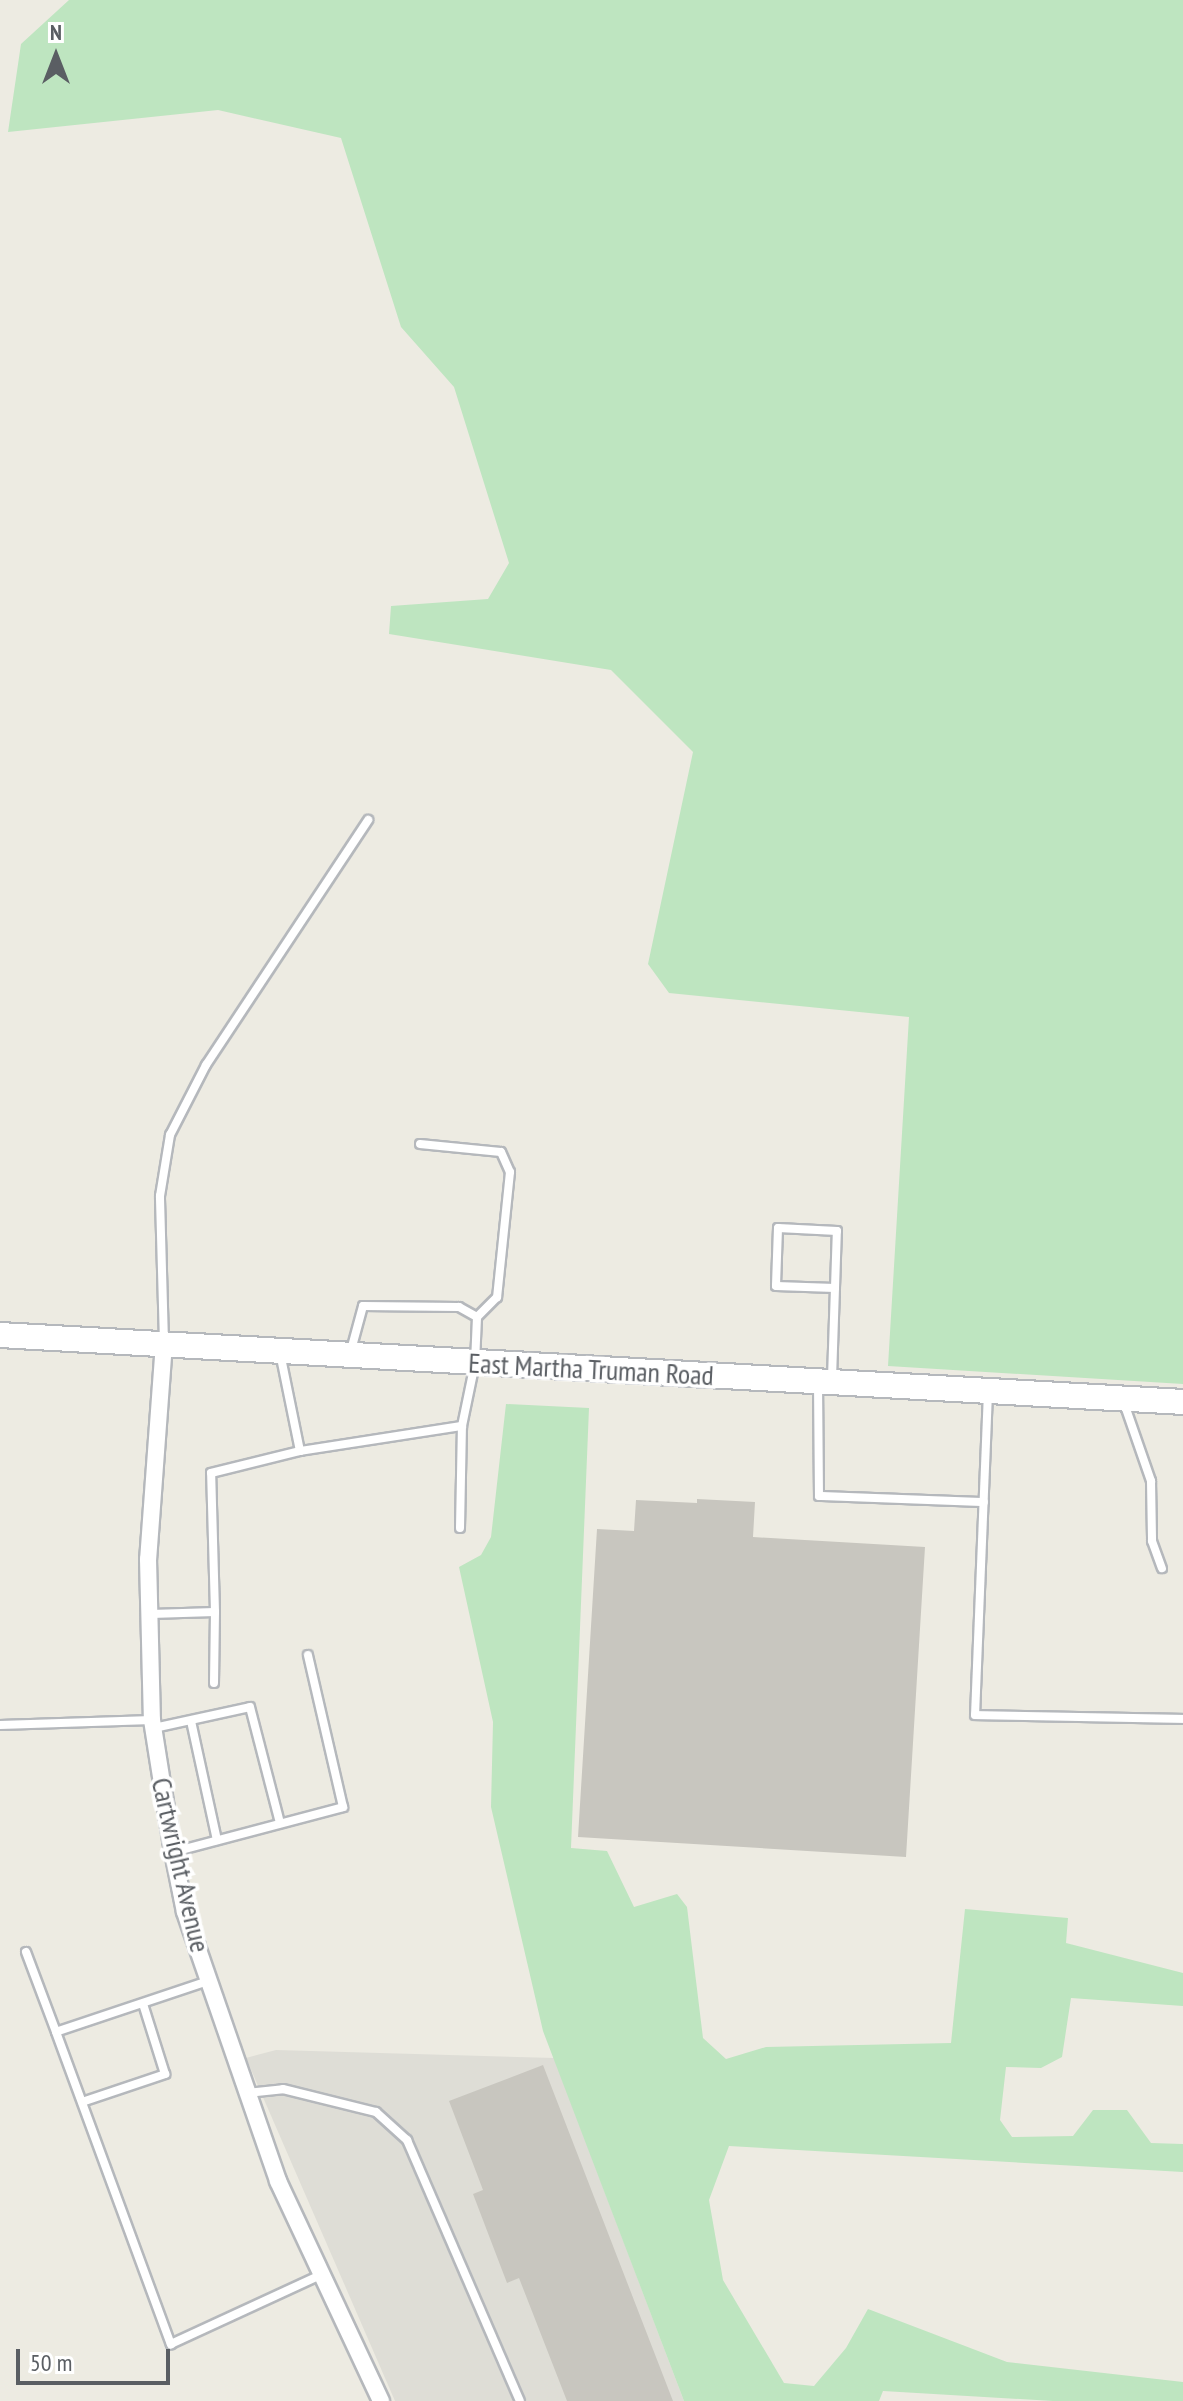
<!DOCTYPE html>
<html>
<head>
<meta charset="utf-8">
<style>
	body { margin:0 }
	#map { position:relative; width:1183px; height:2401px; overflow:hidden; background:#edebe2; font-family:"PT Sans Narrow",sans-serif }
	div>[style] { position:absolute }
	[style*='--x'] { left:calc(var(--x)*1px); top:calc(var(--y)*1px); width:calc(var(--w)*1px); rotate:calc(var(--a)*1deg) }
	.industrial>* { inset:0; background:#deddd6 }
	.green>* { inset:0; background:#bee5c0 }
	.building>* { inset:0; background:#c8c6bf }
	.roads { filter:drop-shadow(2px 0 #b5b8bc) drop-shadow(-2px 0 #b5b8bc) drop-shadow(0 2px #b5b8bc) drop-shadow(0 -2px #b5b8bc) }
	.service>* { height:8px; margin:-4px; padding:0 4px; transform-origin:4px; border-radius:4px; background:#fff }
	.minor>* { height:16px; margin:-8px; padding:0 8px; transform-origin:8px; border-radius:8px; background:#fff }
	.secondary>* { height:24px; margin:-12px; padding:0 12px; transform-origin:12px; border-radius:12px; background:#fff }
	span { translate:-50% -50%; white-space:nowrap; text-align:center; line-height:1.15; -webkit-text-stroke:7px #fff; paint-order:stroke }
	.street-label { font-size:28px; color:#5a5e63 }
	.north { position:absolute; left:16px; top:16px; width:80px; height:80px; -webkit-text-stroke:6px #fff; paint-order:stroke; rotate:0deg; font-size:22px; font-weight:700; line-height:32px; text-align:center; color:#5a5e63 }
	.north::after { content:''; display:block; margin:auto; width:28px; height:36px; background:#5a5e63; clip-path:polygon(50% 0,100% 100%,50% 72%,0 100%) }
	.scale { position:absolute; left:16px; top:2349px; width:154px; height:36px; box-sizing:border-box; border:4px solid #5a5e63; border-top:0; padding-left:10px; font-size:24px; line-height:28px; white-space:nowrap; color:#5a5e63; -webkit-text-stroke:6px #fff; paint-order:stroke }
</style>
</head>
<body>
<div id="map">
	<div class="industrial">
		<i style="clip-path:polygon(276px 2050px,554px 2058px,684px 2401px,395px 2401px,246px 2058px)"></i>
	</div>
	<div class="green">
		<i style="clip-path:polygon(69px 0,1183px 0,1183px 1384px,888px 1366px,909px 1017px,669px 993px,648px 964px,693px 752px,611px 670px,389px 634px,391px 606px,488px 599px,509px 563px,454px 387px,401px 327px,341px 138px,218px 110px,8px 132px,21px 44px)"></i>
		<i style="clip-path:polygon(506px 1404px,589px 1408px,571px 1848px,607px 1851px,634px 1907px,677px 1894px,687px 1907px,703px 2038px,726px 2059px,766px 2047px,951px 2043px,965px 1909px,1068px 1918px,1066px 1943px,1183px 1973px,1183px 2006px,1071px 1998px,1062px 2057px,1041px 2068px,1006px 2067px,1000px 2120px,1012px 2137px,1073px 2136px,1093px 2110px,1127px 2110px,1151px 2143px,1183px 2144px,1183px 2172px,729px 2146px,709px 2200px,723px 2280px,784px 2383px,814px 2386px,846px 2348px,868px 2309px,1007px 2362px,1183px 2382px,1183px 2401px,1053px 2401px,883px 2391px,879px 2401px,684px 2401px,543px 2031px,491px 1807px,493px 1722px,459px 1567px,481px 1555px,491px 1537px)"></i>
	</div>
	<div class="building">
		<i style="clip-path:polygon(697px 1499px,755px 1502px,753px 1537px,925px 1547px,906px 1857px,578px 1837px,597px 1529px,634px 1531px,636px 1500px,697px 1503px)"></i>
		<i style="clip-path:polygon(543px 2065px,673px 2401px,567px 2401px,519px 2278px,507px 2283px,473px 2194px,483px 2190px,449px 2101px)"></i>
	</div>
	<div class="roads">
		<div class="service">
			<i style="--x:420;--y:1144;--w:81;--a:5.6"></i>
			<i style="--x:501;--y:1152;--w:22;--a:66"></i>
			<i style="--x:510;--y:1172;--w:126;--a:95.9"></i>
			<i style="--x:497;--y:1297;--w:28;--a:135"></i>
			<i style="--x:164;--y:1342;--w:146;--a:-91.6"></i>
			<i style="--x:160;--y:1196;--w:62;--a:-80.7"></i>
			<i style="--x:170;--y:1135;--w:79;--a:-62.8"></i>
			<i style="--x:206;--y:1065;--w:294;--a:-56.5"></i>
			<i style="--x:832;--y:1378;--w:147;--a:-88.1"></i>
			<i style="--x:837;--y:1231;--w:59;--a:-177.1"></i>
			<i style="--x:778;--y:1228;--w:58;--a:92"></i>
			<i style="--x:776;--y:1286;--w:59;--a:1.9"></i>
			<i style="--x:818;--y:1383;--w:113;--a:89.5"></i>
			<i style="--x:819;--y:1496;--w:165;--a:2.1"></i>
			<i style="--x:988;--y:1392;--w:323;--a:92.3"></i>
			<i style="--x:975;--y:1715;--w:208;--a:1.1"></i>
			<i style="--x:1124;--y:1403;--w:83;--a:70.9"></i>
			<i style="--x:1151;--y:1481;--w:60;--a:89"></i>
			<i style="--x:1152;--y:1541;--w:29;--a:70"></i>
			<i style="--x:300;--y:1451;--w:164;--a:-8.8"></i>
			<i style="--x:462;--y:1426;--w:64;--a:-78.3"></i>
			<i style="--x:475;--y:1363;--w:46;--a:-87.5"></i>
			<i style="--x:477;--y:1317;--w:21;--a:-151"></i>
			<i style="--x:459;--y:1307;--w:96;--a:-179.4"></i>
			<i style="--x:363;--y:1306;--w:50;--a:105.2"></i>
			<i style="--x:460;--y:1528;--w:102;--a:-88.9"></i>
			<i style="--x:151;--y:1614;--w:64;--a:-1.8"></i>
			<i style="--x:215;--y:1612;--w:139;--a:-91.6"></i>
			<i style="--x:211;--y:1473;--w:92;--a:-13.9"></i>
			<i style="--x:300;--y:1451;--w:100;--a:-101.5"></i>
			<i style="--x:214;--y:1683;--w:71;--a:-89.2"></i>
			<i style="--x:191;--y:1721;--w:122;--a:77.7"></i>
			<i style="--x:0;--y:1725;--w:152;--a:-1.9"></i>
			<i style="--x:154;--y:1728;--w:98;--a:-12.3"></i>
			<i style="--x:250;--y:1707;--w:120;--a:75.5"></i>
			<i style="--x:173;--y:1852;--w:176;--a:-14.8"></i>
			<i style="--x:343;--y:1807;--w:156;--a:-103"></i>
			<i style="--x:26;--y:1952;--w:85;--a:69.4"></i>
			<i style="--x:208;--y:1981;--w:160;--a:161.5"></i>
			<i style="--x:56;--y:2032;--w:333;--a:69.8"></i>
			<i style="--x:171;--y:2344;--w:164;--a:-24.8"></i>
			<i style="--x:247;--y:2093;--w:36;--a:-6"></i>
			<i style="--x:283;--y:2089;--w:96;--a:13.9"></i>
			<i style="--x:376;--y:2112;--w:42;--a:42.1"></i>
			<i style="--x:407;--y:2140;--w:284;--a:66.6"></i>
			<i style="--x:82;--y:2102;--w:88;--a:-18.6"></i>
			<i style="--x:165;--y:2074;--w:73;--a:-107.4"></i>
		</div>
		<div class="minor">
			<i style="--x:164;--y:1343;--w:217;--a:94.2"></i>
			<i style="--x:148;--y:1559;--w:161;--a:88.6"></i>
			<i style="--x:152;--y:1720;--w:134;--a:81"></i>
			<i style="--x:173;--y:1852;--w:61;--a:78.7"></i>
			<i style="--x:185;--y:1912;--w:285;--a:70.9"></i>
			<i style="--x:278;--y:2181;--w:243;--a:64.9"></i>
		</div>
		<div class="secondary">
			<i style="--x:0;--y:1335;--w:1185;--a:3.24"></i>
		</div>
	</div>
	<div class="street-label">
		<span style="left:591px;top:1369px;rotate:3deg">East Martha Truman Road</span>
		<span style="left:181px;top:1865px;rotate:77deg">Cartwright Avenue</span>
	</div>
	<div class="north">N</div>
	<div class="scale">50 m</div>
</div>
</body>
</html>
